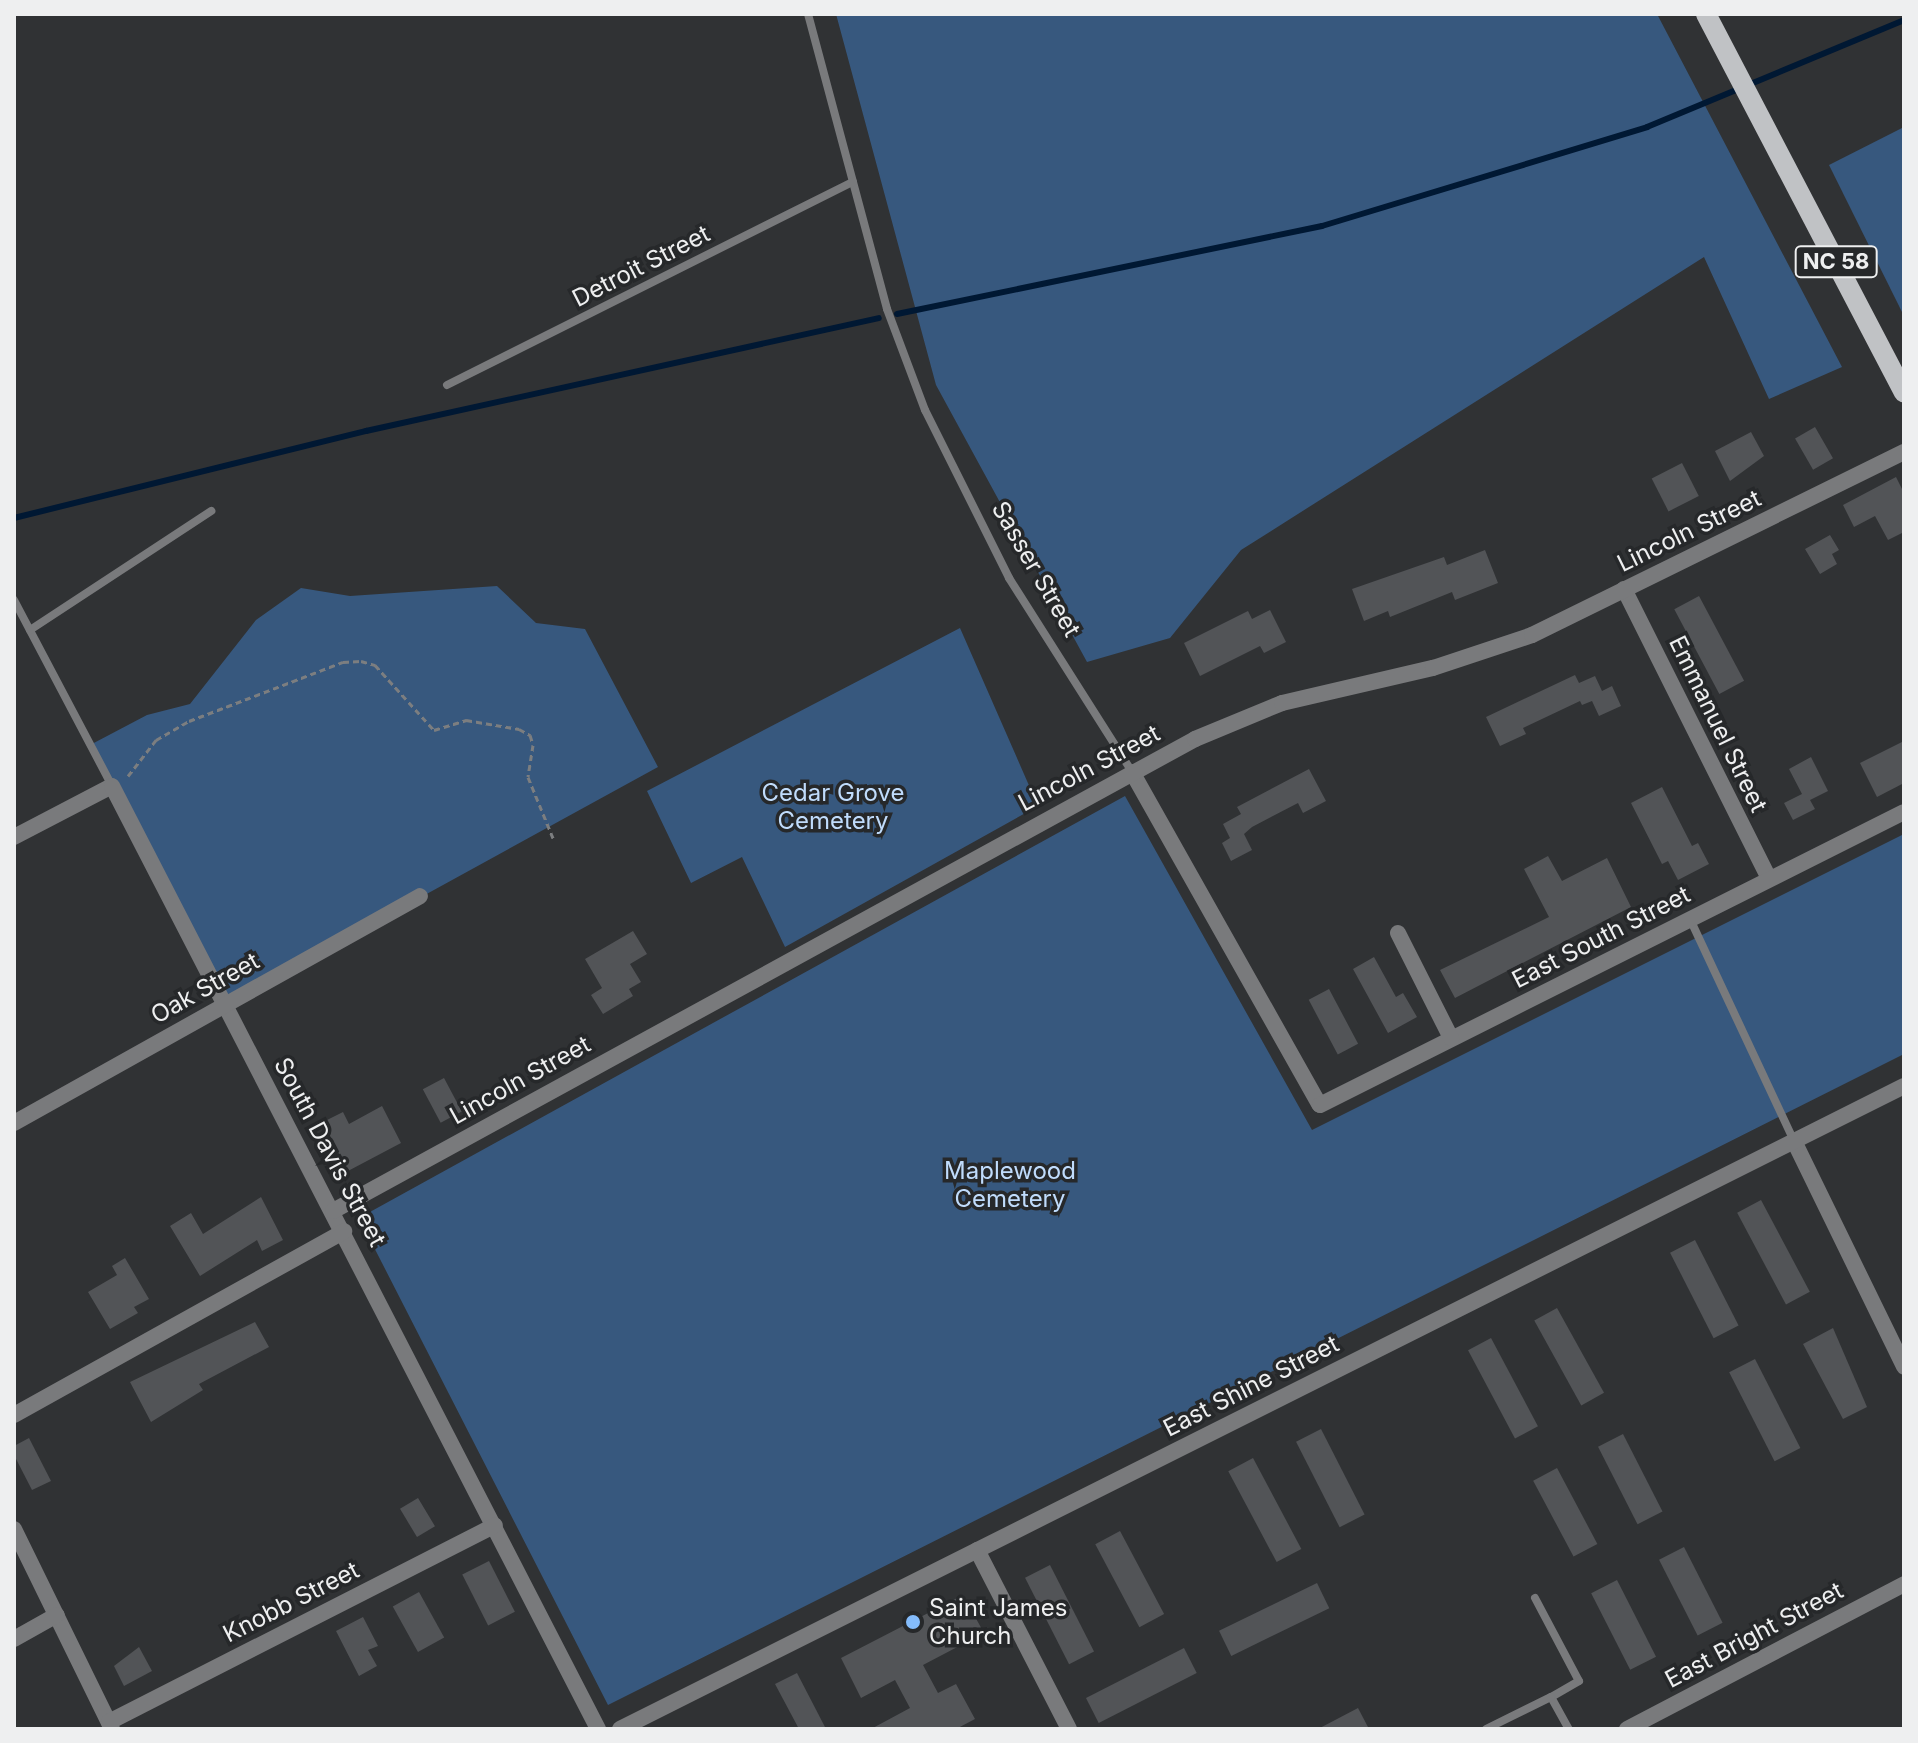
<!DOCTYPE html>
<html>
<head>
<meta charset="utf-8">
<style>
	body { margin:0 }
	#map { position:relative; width:1918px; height:1743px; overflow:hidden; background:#303234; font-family:Inter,sans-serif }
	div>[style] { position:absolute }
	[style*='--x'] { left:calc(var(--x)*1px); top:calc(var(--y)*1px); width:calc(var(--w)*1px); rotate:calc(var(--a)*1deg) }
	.green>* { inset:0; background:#37587e }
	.stream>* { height:6px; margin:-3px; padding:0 3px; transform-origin:3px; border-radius:3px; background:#001833 }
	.building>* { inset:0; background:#525457; transform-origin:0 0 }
	.path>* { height:3px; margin-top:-1.5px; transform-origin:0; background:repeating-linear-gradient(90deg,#7c7e80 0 6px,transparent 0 10px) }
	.service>* { height:8px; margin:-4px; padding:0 4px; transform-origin:4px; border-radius:4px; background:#797a7c }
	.minor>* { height:16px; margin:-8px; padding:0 8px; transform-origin:8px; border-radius:8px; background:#797a7c }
	.primary>* { height:20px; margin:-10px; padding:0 10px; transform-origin:10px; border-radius:10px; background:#c0c2c5 }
	.dots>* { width:22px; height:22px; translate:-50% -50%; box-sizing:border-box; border:4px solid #26282a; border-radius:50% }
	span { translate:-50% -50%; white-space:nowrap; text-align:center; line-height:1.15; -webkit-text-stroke:7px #26282a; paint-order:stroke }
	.shield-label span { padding:2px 6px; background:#26282a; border:2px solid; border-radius:6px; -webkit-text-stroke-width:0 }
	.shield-label { font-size:22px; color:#eeeff0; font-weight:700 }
	.street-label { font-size:24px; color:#eeeff0 }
	.park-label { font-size:24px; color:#c0dcfc }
	.poi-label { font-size:24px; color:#eeeff0 }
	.left { translate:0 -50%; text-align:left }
	.frame { position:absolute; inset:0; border:16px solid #eeeff0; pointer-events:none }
</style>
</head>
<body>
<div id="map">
	<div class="green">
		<i style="clip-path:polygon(836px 14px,1657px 14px,1842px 367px,1769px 399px,1704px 257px,1241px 550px,1170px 638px,1087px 662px,936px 385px)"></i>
		<i style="clip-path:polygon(1904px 127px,1904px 316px,1829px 165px)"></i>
		<i style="clip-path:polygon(497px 586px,536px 623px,585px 629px,658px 767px,226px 1004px,90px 745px,147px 715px,190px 704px,256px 620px,301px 588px,350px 596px)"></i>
		<i style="clip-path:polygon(960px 628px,1038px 806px,785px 947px,742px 857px,691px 883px,647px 791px)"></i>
		<i style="clip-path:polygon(1125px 796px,1312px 1130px,1904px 834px,1904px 1054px,608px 1705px,359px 1218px)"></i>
	</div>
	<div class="stream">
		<i style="--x:897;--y:314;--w:434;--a:-11.7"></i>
		<i style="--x:1322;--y:226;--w:340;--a:-16.9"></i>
		<i style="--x:1647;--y:127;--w:278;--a:-22.6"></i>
		<i style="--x:14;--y:518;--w:363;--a:-13.9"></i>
		<i style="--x:366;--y:431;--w:525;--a:-12.42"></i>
	</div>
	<div class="building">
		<i style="left:1815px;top:427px;width:36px;height:23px;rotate:60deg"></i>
		<i style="clip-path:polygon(1751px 432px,1764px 456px,1730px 481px,1715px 451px)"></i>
		<i style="left:1682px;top:463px;width:37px;height:34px;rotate:63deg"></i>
		<i style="clip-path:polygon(1896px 477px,1904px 493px,1904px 532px,1888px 540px,1875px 516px,1854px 527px,1843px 505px)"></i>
		<i style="clip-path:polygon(1830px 535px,1839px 550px,1832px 554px,1837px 564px,1820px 574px,1805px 549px)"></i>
		<i style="clip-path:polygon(1485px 550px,1498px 583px,1455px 600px,1452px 592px,1390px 617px,1388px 611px,1364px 621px,1352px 589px,1444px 557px,1447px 565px)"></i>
		<i style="left:1699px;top:596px;width:96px;height:28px;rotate:62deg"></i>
		<i style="clip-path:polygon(1270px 610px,1286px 642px,1264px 653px,1260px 646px,1200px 676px,1184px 643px,1248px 611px,1252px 619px)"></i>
		<i style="clip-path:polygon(1575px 675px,1579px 683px,1595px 676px,1602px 691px,1612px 686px,1621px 706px,1599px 716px,1592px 701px,1582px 705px,1580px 701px,1523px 728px,1526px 734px,1500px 746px,1486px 717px)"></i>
		<i style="clip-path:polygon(1904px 741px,1904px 783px,1877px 797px,1860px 763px)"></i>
		<i style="clip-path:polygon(1811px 757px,1828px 791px,1810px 800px,1815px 809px,1793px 820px,1784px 803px,1802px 794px,1789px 769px)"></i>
		<i style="clip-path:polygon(1309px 769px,1326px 801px,1303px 813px,1298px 803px,1252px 827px,1244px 834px,1252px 850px,1231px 861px,1222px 843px,1230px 838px,1223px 824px,1241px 814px,1237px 807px)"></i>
		<i style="clip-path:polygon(1662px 787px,1692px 846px,1698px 843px,1709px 864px,1678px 880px,1668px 861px,1662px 864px,1631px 803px)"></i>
		<i style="clip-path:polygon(1548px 856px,1562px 881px,1607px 858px,1631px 907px,1455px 998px,1440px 970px,1549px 917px,1524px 869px)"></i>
		<i style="clip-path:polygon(633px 931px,647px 954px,630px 964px,641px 982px,629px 989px,633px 996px,603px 1014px,591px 995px,602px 988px,585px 959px)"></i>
		<i style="clip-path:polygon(1374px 957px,1396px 997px,1403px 993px,1417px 1017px,1388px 1033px,1353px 969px)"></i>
		<i style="left:1329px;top:989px;width:62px;height:23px;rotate:62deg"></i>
		<i style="left:444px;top:1078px;width:38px;height:24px;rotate:62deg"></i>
		<i style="clip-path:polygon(382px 1106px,401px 1143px,348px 1171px,323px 1122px,343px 1112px,349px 1124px)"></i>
		<i style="clip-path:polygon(261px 1197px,283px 1240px,262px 1251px,257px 1240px,200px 1276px,170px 1226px,191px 1213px,203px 1234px)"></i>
		<i style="left:1761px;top:1200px;width:104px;height:27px;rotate:62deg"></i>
		<i style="left:1695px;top:1240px;width:96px;height:28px;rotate:63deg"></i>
		<i style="clip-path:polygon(125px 1258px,149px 1299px,134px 1307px,138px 1313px,110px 1329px,88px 1292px,117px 1275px,112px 1266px)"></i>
		<i style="left:1557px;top:1308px;width:97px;height:26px;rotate:61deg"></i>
		<i style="clip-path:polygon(255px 1322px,269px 1347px,199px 1384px,203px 1390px,151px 1422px,130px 1382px)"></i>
		<i style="clip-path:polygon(1833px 1328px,1867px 1407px,1843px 1419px,1803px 1344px)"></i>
		<i style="left:1491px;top:1338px;width:100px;height:26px;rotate:62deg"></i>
		<i style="left:1755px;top:1359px;width:100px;height:29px;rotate:63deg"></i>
		<i style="left:1321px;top:1429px;width:96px;height:28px;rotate:63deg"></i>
		<i style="left:1623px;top:1434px;width:87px;height:28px;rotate:63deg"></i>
		<i style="clip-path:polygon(29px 1438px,51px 1481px,32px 1490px,14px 1455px,14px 1446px)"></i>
		<i style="left:1253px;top:1458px;width:103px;height:28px;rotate:62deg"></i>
		<i style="left:1557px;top:1468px;width:86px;height:27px;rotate:62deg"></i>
		<i style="left:418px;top:1498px;width:33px;height:21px;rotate:59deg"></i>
		<i style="left:1120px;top:1531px;width:94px;height:28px;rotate:62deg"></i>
		<i style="left:1684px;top:1547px;width:85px;height:28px;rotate:63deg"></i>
		<i style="left:489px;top:1561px;width:57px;height:30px;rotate:63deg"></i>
		<i style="left:1050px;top:1565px;width:97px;height:28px;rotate:63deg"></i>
		<i style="left:1617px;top:1580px;width:86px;height:29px;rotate:63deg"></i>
		<i style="left:1317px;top:1583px;width:28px;height:109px;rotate:64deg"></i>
		<i style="left:419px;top:1592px;width:52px;height:30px;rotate:61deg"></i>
		<i style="clip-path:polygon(963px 1595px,984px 1633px,923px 1665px,938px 1693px,956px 1684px,975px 1719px,956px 1729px,871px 1729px,910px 1708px,895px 1680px,861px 1698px,841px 1658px)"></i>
		<i style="clip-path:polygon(363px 1617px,378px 1646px,368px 1650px,377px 1666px,359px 1676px,336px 1631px)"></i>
		<i style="clip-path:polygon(139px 1647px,152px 1671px,124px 1686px,114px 1666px)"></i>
		<i style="left:1184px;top:1648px;width:28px;height:110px;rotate:63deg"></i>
		<i style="clip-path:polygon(797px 1673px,826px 1729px,799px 1729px,775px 1684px)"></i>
		<i style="clip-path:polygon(1358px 1708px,1369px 1729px,1318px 1729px)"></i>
	</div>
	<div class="path">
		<i style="--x:128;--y:776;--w:46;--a:-52.1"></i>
		<i style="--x:156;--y:740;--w:38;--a:-30"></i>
		<i style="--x:189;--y:721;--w:165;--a:-21"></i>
		<i style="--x:343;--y:662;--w:18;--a:-3"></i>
		<i style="--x:361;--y:661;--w:15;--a:16"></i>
		<i style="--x:375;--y:665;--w:88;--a:47.8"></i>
		<i style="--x:434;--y:730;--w:34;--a:-17"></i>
		<i style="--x:466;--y:720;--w:54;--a:9.6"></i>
		<i style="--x:519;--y:729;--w:13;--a:29"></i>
		<i style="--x:530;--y:735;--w:10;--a:73"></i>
		<i style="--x:533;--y:745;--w:32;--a:99"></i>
		<i style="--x:528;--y:777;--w:66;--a:67.7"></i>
	</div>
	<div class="service">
		<i style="--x:808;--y:14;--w:305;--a:75"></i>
		<i style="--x:887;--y:309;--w:108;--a:69.4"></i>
		<i style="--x:925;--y:410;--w:188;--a:63.4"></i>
		<i style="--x:1009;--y:578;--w:230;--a:57.6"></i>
		<i style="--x:447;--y:385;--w:454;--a:-26.6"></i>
		<i style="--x:14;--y:600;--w:210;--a:62.2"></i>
		<i style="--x:30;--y:630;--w:217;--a:-33.3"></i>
		<i style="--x:1690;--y:919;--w:245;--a:64.9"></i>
		<i style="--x:1535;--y:1598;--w:94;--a:62.1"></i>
		<i style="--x:1579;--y:1681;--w:32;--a:150"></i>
		<i style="--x:1551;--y:1697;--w:37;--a:61"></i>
		<i style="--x:1486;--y:1729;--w:72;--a:-26.2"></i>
	</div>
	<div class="minor">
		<i style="--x:1624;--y:589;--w:324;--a:63.4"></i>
		<i style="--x:1132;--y:772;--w:382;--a:60.6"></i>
		<i style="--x:1320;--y:1105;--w:653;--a:-26.64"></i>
		<i style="--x:14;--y:837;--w:110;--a:-27.5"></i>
		<i style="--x:112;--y:786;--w:1061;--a:62.73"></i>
		<i style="--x:1398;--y:933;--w:118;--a:63.2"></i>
		<i style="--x:14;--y:1123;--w:465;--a:-29.2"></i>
		<i style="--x:1794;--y:1141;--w:251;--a:64"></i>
		<i style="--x:333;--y:1211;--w:983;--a:-28.7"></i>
		<i style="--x:1195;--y:739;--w:94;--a:-22.5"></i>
		<i style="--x:1282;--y:703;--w:155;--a:-13.1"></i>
		<i style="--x:1433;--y:668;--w:104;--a:-18.4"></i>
		<i style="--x:1532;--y:635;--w:415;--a:-26.2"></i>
		<i style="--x:14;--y:1415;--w:378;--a:-29.1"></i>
		<i style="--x:14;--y:1529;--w:223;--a:63.9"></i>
		<i style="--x:977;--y:1550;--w:201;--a:62.8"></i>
		<i style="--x:14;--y:1639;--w:49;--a:-29.2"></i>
		<i style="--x:109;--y:1722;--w:433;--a:-27"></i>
		<i style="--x:620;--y:1729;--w:1436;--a:-26.6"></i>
		<i style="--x:1627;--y:1729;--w:313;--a:-27.6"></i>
	</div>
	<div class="primary">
		<i style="--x:1706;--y:14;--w:427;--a:62.4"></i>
	</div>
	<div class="dots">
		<i style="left:913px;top:1622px;background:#84bcfb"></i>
	</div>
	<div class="shield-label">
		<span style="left:1836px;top:262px">NC 58</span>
	</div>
	<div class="street-label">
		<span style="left:641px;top:266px;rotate:-27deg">Detroit Street</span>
		<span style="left:1689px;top:531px;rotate:-26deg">Lincoln Street</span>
		<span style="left:1036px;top:569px;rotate:60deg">Sasser Street</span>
		<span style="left:1718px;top:724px;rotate:64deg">Emmanuel Street</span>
		<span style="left:1089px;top:768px;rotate:-28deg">Lincoln Street</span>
		<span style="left:1601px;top:937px;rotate:-27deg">East South Street</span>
		<span style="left:205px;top:988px;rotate:-29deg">Oak Street</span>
		<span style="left:520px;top:1080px;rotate:-29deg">Lincoln Street</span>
		<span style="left:330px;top:1152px;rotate:62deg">South Davis Street</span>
		<span style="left:1251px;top:1386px;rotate:-27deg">East Shine Street</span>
		<span style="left:291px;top:1602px;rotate:-27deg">Knobb Street</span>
		<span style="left:1754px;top:1635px;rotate:-28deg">East Bright Street</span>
	</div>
	<div class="park-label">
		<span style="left:833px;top:807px">Cedar Grove<br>Cemetery</span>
		<span style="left:1010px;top:1185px">Maplewood<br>Cemetery</span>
	</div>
	<div class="poi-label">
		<span class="left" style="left:929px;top:1622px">Saint James<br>Church</span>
	</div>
	<div class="frame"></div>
</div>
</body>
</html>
